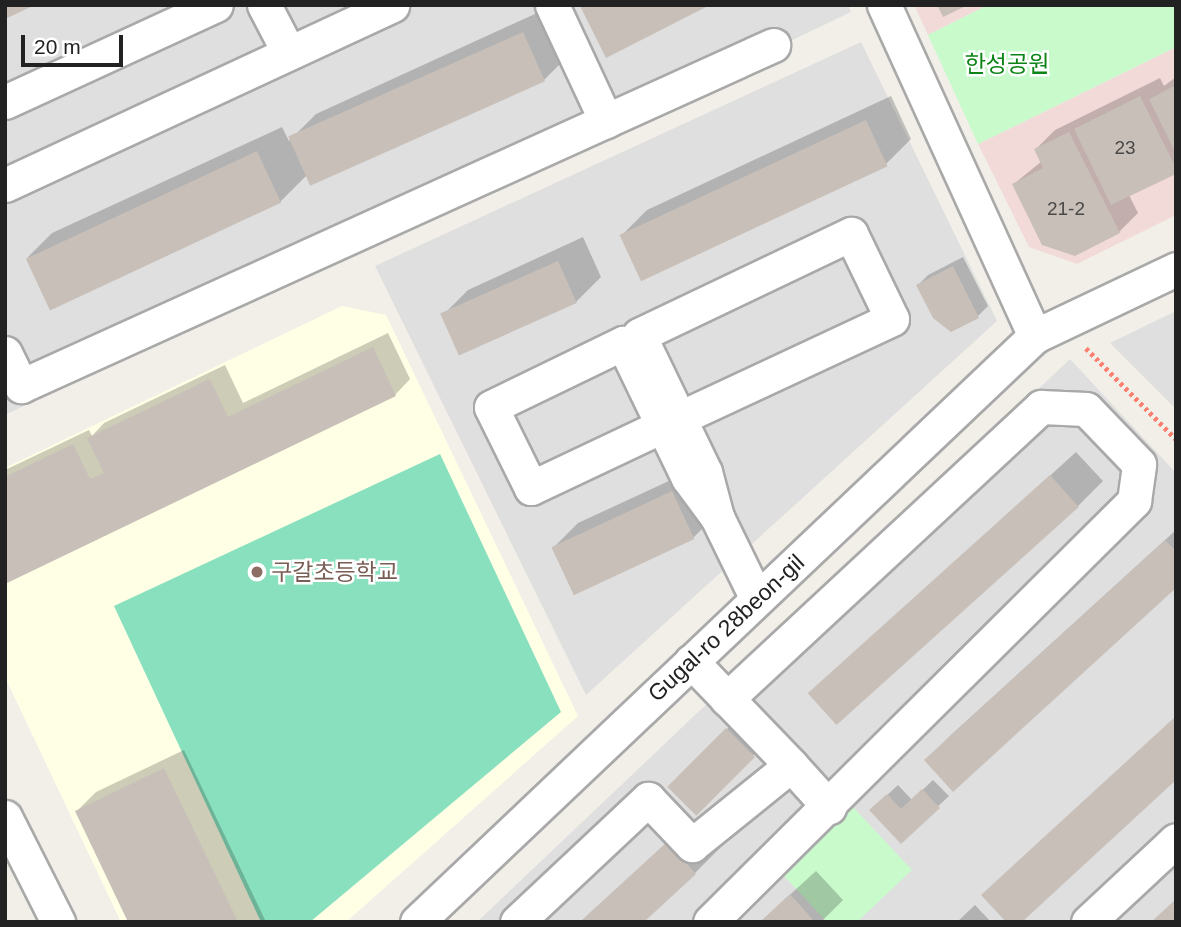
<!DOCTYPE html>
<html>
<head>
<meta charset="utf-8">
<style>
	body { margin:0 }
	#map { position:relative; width:1181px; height:927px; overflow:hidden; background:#f2efe9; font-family:Arial,"Noto Sans KR",sans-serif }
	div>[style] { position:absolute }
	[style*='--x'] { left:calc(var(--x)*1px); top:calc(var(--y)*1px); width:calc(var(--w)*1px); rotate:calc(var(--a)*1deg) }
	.residential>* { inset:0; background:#e0dfdf }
	.commercial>* { inset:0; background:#f2dad9 }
	.education>* { inset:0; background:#ffffe5 }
	.park>* { inset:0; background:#c8facc }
	.pitch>* { inset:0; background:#88e0be }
	.shadow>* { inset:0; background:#0003; transform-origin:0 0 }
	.building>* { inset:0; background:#c7bfb8; transform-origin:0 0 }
	.path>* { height:4.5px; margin-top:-2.25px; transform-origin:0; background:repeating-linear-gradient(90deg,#fa8072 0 3.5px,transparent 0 7px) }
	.roads { filter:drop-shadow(2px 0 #a9a9a9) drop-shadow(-2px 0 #a9a9a9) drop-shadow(0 2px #a9a9a9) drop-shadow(0 -2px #a9a9a9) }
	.minor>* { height:33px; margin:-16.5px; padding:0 16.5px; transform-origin:16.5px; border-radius:16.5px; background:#fff }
	.dots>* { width:19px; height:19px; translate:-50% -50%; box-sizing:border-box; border:4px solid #fff; border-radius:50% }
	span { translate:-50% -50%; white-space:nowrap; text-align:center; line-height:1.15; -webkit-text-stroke:5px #fff; paint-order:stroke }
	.number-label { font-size:19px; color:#4b4948 }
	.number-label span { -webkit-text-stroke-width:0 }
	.park-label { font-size:23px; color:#0c8416 }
	.education-label { font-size:23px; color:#785e54 }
	.left { translate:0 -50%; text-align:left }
	.street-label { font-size:23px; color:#222 }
	.frame { position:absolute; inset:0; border:7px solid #222; pointer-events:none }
	.scale { position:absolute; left:21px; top:35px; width:102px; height:32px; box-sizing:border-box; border:4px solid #222; border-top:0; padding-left:9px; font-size:21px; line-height:24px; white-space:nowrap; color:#222; -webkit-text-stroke:5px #fff; paint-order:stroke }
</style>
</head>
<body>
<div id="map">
	<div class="residential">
		<i style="clip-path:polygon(5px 5px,848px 5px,851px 12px,5px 415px)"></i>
		<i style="clip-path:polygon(861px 42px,997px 321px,586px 695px,375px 266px)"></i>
		<i style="clip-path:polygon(1176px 311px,1176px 409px,1110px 343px)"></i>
		<i style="clip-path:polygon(1070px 359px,1176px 473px,1176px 922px,477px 922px)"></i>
	</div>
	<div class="commercial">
		<i style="clip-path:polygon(914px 5px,988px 5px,928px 35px)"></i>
		<i style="clip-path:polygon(1176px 47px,1176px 215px,1077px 264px,1029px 247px,978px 144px)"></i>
	</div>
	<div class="education">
		<i style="clip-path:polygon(342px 306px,386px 315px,578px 716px,346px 922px,121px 922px,5px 677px,5px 468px)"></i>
	</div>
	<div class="park">
		<i style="clip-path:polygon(988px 5px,1176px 5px,1176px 47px,978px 144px,928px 35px)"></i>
		<i style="clip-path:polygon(853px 807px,912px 870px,857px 922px,827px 922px,782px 874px)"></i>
	</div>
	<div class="pitch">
		<i style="clip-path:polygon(440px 454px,561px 712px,310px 922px,261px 922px,114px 606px)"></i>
	</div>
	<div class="shadow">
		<i style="clip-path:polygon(548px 8px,569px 55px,544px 80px,307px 175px,280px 202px,27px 258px,52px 233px,282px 127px,289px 141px,316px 114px)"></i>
		<i style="clip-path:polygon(1176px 77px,1176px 172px,1129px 195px,1138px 213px,1119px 232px,1014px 184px,1042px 161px,1036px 149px,1055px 130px,1160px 78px,1164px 86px)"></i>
		<i style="clip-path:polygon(891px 96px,911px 139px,886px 164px,622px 235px,647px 210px)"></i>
		<i style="clip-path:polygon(583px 237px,601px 277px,576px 302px,443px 315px,468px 290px)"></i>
		<i style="clip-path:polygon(963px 257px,988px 306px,978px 316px,951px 330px,918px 285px,928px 275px)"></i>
		<i style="clip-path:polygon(388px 333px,410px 379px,395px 395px,5px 582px,5px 470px,89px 430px,92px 436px,104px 423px,225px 365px,243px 403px)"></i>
		<i style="clip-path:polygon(1076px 452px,1103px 481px,1078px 506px,836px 671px)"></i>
		<i style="clip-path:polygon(697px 468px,718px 513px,693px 538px,553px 548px,578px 523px)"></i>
		<i style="clip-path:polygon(1176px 530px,1176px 586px,926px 760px,951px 735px)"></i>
		<i style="left:737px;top:719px;width:37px;height:96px;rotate:45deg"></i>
		<i style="clip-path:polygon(184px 750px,266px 922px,130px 922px,77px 811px,96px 792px)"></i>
		<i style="clip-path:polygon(933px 780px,949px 796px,901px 841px,882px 800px,898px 785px,912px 800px)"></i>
		<i style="clip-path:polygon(693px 819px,720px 848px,695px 873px,641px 922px,580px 922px)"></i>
		<i style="clip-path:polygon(816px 871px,843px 900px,821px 922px,760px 922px)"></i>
		<i style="clip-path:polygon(975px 905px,991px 922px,957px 922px)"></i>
	</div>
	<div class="building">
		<i style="clip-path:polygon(5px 5px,35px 5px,5px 19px)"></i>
		<i style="clip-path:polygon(710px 5px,606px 58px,580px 6px,582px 5px)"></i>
		<i style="clip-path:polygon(937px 5px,968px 5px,943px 17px)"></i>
		<i style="left:523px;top:32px;width:54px;height:257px;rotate:66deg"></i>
		<i style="clip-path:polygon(1176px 85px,1176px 154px,1149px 99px)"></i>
		<i style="clip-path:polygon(1140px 96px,1176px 168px,1176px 174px,1111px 205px,1074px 129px)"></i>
		<i style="left:866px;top:120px;width:51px;height:272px;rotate:65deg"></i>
		<i style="clip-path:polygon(1069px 132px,1120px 233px,1075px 256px,1042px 245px,1012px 184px,1043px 168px,1034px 149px)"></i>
		<i style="left:257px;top:151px;width:57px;height:255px;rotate:65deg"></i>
		<i style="left:558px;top:261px;width:46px;height:129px;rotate:66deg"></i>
		<i style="clip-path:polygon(953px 266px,979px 318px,951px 332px,933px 318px,916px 285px)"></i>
		<i style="clip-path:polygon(373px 347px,396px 396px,5px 584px,5px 477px,73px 444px,90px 479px,104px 473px,87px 438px,210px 379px,228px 417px)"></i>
		<i style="left:1050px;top:475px;width:43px;height:326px;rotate:48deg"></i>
		<i style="left:672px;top:491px;width:53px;height:133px;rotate:65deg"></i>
		<i style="clip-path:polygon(1165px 540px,1176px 551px,1176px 588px,953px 792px,924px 760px)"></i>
		<i style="clip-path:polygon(1176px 716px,1176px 780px,1022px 922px,1006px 922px,981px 895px)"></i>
		<i style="left:726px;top:728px;width:41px;height:83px;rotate:45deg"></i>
		<i style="clip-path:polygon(164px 768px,238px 922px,128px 922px,75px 811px)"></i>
		<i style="clip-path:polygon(922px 789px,940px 808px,901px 844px,869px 810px,887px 794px,901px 809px)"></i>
		<i style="clip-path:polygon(667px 842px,696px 874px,644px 922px,580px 922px)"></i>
		<i style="clip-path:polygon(790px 894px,815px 922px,760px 922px)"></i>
		<i style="clip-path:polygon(1176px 899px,1176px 922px,1151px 922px)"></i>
	</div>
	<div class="path">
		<i style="--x:1086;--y:348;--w:128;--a:45.3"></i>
	</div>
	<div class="roads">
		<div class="minor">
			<i style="--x:264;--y:5;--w:54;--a:62.5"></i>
			<i style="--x:552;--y:5;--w:128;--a:65"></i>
			<i style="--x:884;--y:5;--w:364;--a:65.5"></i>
			<i style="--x:5;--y:102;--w:232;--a:-24.7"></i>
			<i style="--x:5;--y:185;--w:427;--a:-24.9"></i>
			<i style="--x:5;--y:353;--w:37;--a:64"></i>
			<i style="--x:21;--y:386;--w:826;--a:-24.39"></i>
			<i style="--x:662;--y:426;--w:145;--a:154.7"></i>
			<i style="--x:531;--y:488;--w:90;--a:-116.3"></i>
			<i style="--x:491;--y:407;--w:147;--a:-25.9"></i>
			<i style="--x:623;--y:343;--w:150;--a:64.3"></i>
			<i style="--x:688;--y:478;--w:49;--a:53.4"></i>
			<i style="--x:717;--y:517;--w:47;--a:-104.9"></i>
			<i style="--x:705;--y:472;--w:152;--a:-115.7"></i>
			<i style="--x:639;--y:335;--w:235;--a:-25.5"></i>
			<i style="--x:851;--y:234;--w:94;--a:64.2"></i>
			<i style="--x:892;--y:319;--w:234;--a:155"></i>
			<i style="--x:717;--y:517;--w:91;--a:64"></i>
			<i style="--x:791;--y:765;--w:57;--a:47.9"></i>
			<i style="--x:5;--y:817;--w:118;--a:63.2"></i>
			<i style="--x:417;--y:922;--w:852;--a:-43.48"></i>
			<i style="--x:1035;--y:336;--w:156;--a:-25.4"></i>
			<i style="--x:517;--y:922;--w:180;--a:-43.2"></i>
			<i style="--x:648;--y:799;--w:64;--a:46.3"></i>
			<i style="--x:692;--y:845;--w:127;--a:-38.9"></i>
			<i style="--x:791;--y:765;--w:144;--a:-133.9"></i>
			<i style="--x:710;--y:922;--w:598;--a:-44.8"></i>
			<i style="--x:1134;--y:501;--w:37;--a:-82"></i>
			<i style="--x:1139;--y:464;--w:76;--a:-133.9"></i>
			<i style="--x:1086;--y:409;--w:45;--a:-177.5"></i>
			<i style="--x:1041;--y:407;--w:429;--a:137.1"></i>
			<i style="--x:1088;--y:922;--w:120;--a:-43"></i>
		</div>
	</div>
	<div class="dots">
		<i style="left:257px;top:572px;background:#8d6e63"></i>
	</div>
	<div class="number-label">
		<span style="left:1125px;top:148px">23</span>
		<span style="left:1066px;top:209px">21-2</span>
	</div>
	<div class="park-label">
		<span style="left:1007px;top:64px">한성공원</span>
	</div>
	<div class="education-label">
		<span class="left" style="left:271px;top:572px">구갈초등학교</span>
	</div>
	<div class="street-label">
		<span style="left:726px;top:628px;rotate:-43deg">Gugal-ro 28beon-gil</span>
	</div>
	<div class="frame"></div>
	<div class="scale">20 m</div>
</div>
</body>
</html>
